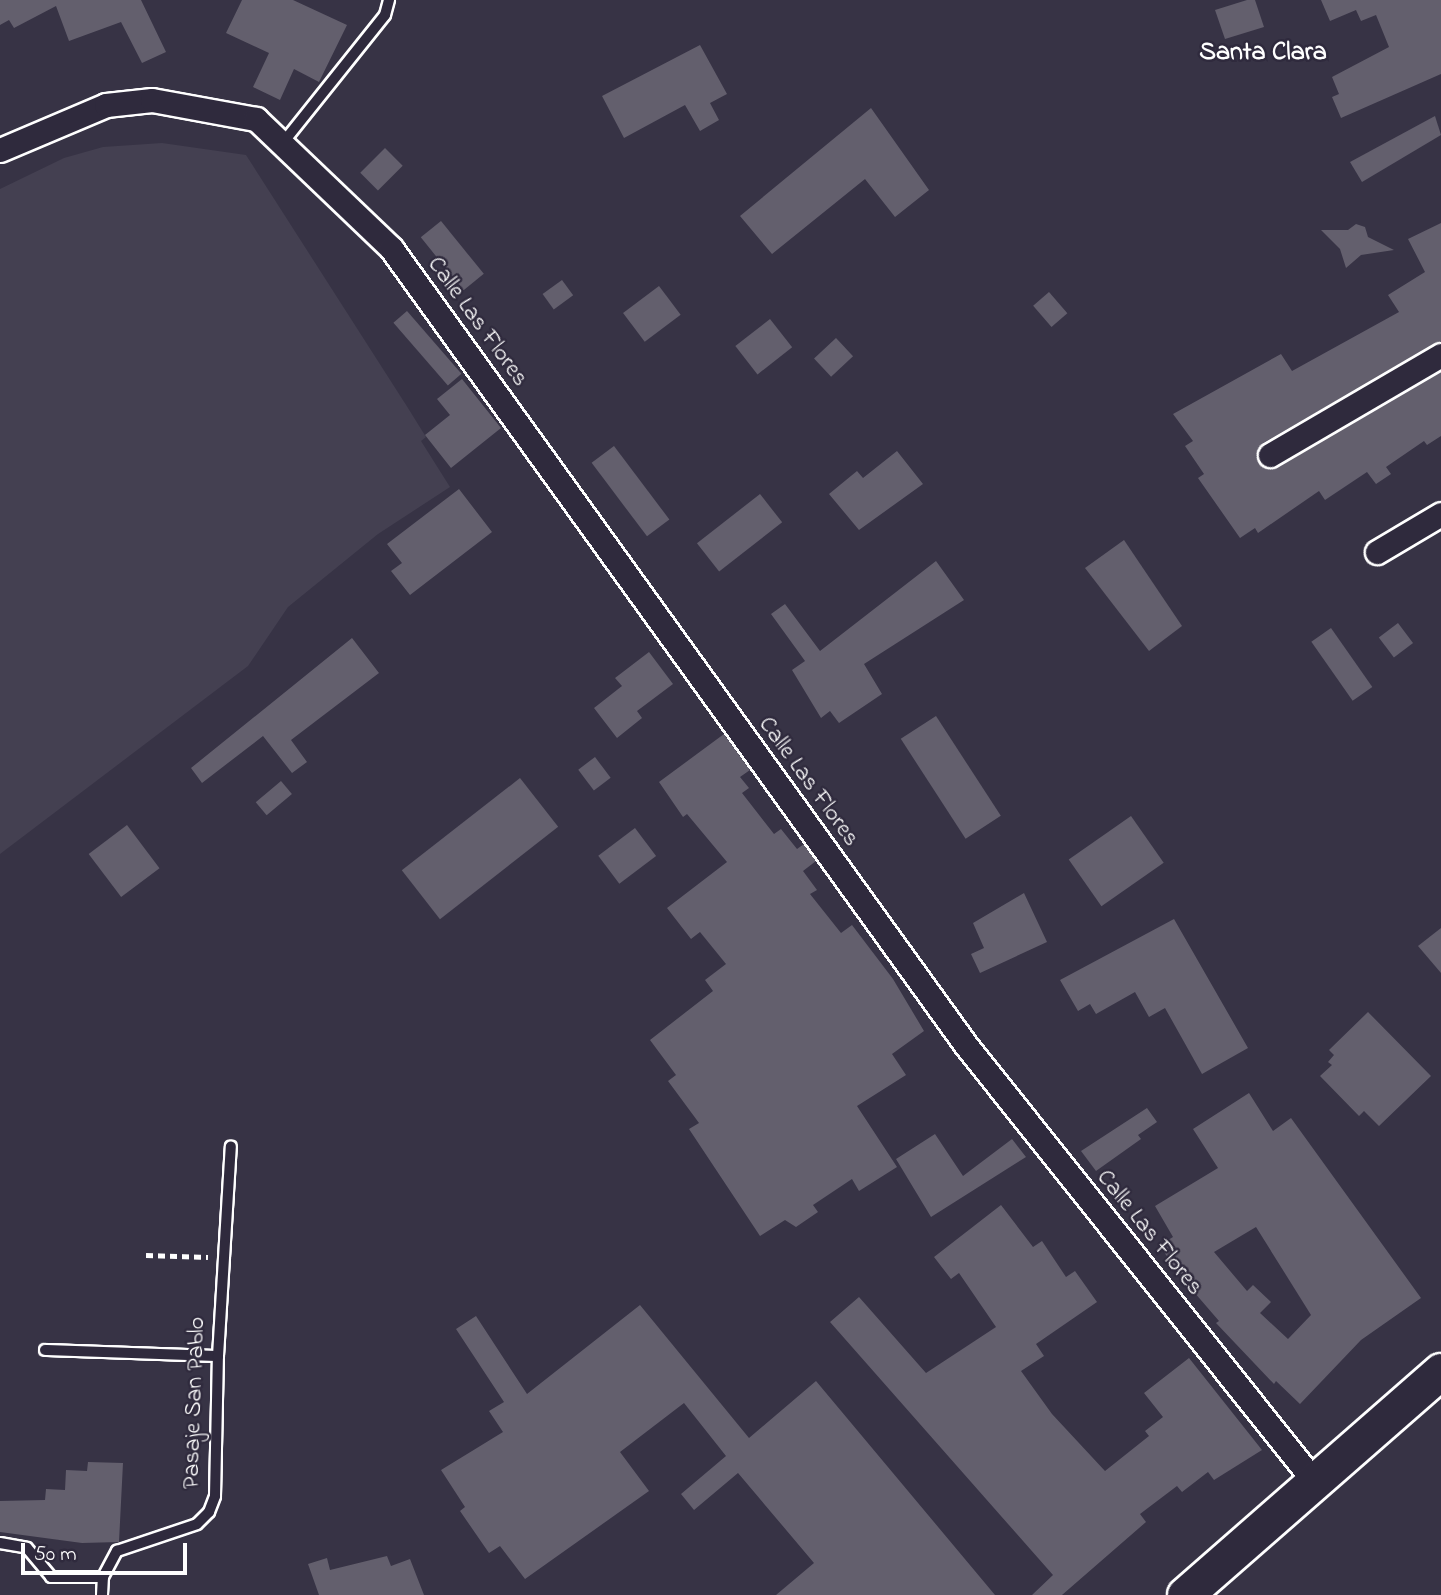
<!DOCTYPE html>
<html>
<head>
<meta charset="utf-8">
<style>
	body { margin:0 }
	#map { position:relative; width:1441px; height:1595px; overflow:hidden; background:#373345; font-family:"Indie Flower",sans-serif }
	div>[style] { position:absolute }
	[style*='--x'] { left:calc(var(--x)*1px); top:calc(var(--y)*1px); width:calc(var(--w)*1px); rotate:calc(var(--a)*1deg) }
	.built>* { inset:0; background:#444051 }
	.building>* { inset:0; background:#635f6d; transform-origin:0 0 }
	.path>* { height:4.5px; margin-top:-2.25px; transform-origin:0; background:repeating-linear-gradient(90deg,#fff 0 7px,transparent 0 12px) }
	.roads { filter:drop-shadow(2px 0 #fff) drop-shadow(-2px 0 #fff) drop-shadow(0 2px #fff) drop-shadow(0 -2px #fff) }
	.lane>* { height:10px; margin:-5px; padding:0 5px; transform-origin:5px; border-radius:5px; background:#2f2a3d }
	.street>* { height:23px; margin:-11.5px; padding:0 11.5px; transform-origin:11.5px; border-radius:11.5px; background:#2f2a3d }
	.primary>* { height:35px; margin:-17.5px; padding:0 17.5px; transform-origin:17.5px; border-radius:17.5px; background:#2f2a3d }
	span { translate:-50% -50%; white-space:nowrap; text-align:center; line-height:1.15; -webkit-text-stroke:5px #2f2a3d; paint-order:stroke }
	.street-label { font-size:24px; color:#fff }
	.neighbourhood-label { font-size:26px; color:#fff; font-weight:700 }
	.scale { position:absolute; left:21px; top:1543px; width:166px; height:32px; box-sizing:border-box; border:4px solid #fff; border-top:0; padding-left:9px; font-size:21px; line-height:24px; white-space:nowrap; color:#fff; -webkit-text-stroke:5px #2f2a3d; paint-order:stroke }
</style>
</head>
<body>
<div id="map">
	<div class="built">
		<i style="clip-path:polygon(162px 143px,246px 155px,408px 408px,426px 437px,421px 441px,450px 487px,378px 534px,288px 607px,248px 666px,0 854px,0 189px,64px 158px,103px 147px)"></i>
	</div>
	<div class="building">
		<i style="clip-path:polygon(0 0,141px 0,166px 52px,142px 63px,121px 22px,69px 41px,56px 6px,14px 28px,9px 20px,0 25px)"></i>
		<i style="clip-path:polygon(242px 0,293px 0,347px 25px,319px 82px,294px 69px,280px 100px,253px 87px,269px 53px,226px 33px)"></i>
		<i style="clip-path:polygon(1247px 0,1255px 0,1264px 27px,1225px 39px,1215px 10px)"></i>
		<i style="clip-path:polygon(1321px 0,1441px 0,1441px 74px,1341px 118px,1332px 97px,1339px 94px,1332px 77px,1389px 47px,1376px 15px,1361px 21px,1356px 10px,1330px 21px)"></i>
		<i style="clip-path:polygon(700px 45px,727px 94px,710px 103px,719px 120px,700px 131px,685px 105px,624px 138px,602px 96px)"></i>
		<i style="clip-path:polygon(871px 108px,929px 190px,895px 217px,865px 179px,772px 254px,740px 216px)"></i>
		<i style="clip-path:polygon(1435px 116px,1441px 135px,1362px 182px,1350px 162px)"></i>
		<i style="left:385px;top:148px;width:25px;height:35px;rotate:45deg"></i>
		<i style="left:441px;top:221px;width:68px;height:26px;rotate:51deg"></i>
		<i style="clip-path:polygon(1441px 223px,1441px 341px,1263px 443px,1256px 456px,1264px 467px,1277px 467px,1441px 371px,1441px 436px,1427px 445px,1424px 441px,1386px 467px,1391px 474px,1376px 484px,1367px 472px,1325px 500px,1319px 491px,1258px 533px,1255px 528px,1240px 538px,1198px 478px,1204px 474px,1185px 446px,1193px 441px,1173px 414px,1281px 354px,1292px 371px,1399px 312px,1388px 295px,1425px 272px,1408px 239px)"></i>
		<i style="clip-path:polygon(1356px 224px,1365px 227px,1368px 237px,1394px 250px,1361px 255px,1346px 268px,1340px 249px,1321px 230px,1348px 230px)"></i>
		<i style="left:562px;top:280px;width:19px;height:24px;rotate:54deg"></i>
		<i style="left:659px;top:286px;width:36px;height:45px;rotate:53deg"></i>
		<i style="left:1049px;top:292px;width:28px;height:21px;rotate:49deg"></i>
		<i style="left:407px;top:311px;width:83px;height:18px;rotate:49deg"></i>
		<i style="left:770px;top:319px;width:36px;height:44px;rotate:52deg"></i>
		<i style="left:836px;top:338px;width:25px;height:30px;rotate:47deg"></i>
		<i style="clip-path:polygon(462px 379px,501px 428px,451px 468px,425px 435px,450px 415px,437px 399px)"></i>
		<i style="left:614px;top:446px;width:92px;height:28px;rotate:53deg"></i>
		<i style="clip-path:polygon(897px 451px,923px 484px,859px 530px,829px 494px,857px 471px,863px 478px)"></i>
		<i style="clip-path:polygon(459px 489px,492px 532px,410px 595px,391px 571px,402px 563px,387px 544px)"></i>
		<i style="left:760px;top:494px;width:36px;height:80px;rotate:52deg"></i>
		<i style="clip-path:polygon(1124px 540px,1182px 626px,1149px 651px,1085px 568px)"></i>
		<i style="clip-path:polygon(936px 561px,964px 600px,864px 664px,882px 694px,839px 723px,830px 711px,821px 718px,792px 670px,805px 661px,771px 614px,785px 604px,820px 651px)"></i>
		<i style="left:1398px;top:623px;width:25px;height:24px;rotate:53deg"></i>
		<i style="left:1331px;top:628px;width:72px;height:24px;rotate:55deg"></i>
		<i style="clip-path:polygon(352px 638px,379px 673px,291px 740px,307px 762px,292px 773px,263px 736px,202px 783px,191px 768px)"></i>
		<i style="clip-path:polygon(649px 652px,673px 684px,637px 711px,642px 718px,617px 738px,594px 708px,622px 686px,615px 678px)"></i>
		<i style="left:936px;top:716px;width:119px;height:42px;rotate:57deg"></i>
		<i style="clip-path:polygon(724px 734px,750px 770px,740px 777px,749px 788px,742px 793px,774px 834px,781px 829px,797px 849px,804px 844px,816px 861px,803px 871px,817px 890px,810px 894px,841px 933px,852px 925px,893px 979px,924px 1031px,892px 1054px,906px 1075px,857px 1106px,897px 1167px,859px 1191px,852px 1179px,813px 1205px,818px 1212px,796px 1227px,785px 1220px,760px 1236px,689px 1129px,699px 1123px,668px 1081px,676px 1075px,650px 1040px,713px 991px,705px 980px,726px 964px,700px 932px,691px 939px,667px 908px,727px 862px,687px 814px,683px 817px,659px 782px)"></i>
		<i style="left:595px;top:757px;width:26px;height:21px;rotate:53deg"></i>
		<i style="left:520px;top:778px;width:62px;height:150px;rotate:52deg"></i>
		<i style="left:281px;top:781px;width:17px;height:33px;rotate:50deg"></i>
		<i style="left:1131px;top:816px;width:57px;height:76px;rotate:55deg"></i>
		<i style="left:127px;top:825px;width:54px;height:48px;rotate:53deg"></i>
		<i style="left:635px;top:828px;width:35px;height:46px;rotate:53deg"></i>
		<i style="clip-path:polygon(1024px 893px,1047px 942px,980px 973px,971px 954px,984px 948px,973px 923px)"></i>
		<i style="clip-path:polygon(1174px 919px,1248px 1048px,1202px 1074px,1165px 1008px,1149px 1017px,1135px 992px,1096px 1014px,1090px 1004px,1078px 1011px,1060px 980px)"></i>
		<i style="clip-path:polygon(1441px 928px,1441px 973px,1418px 946px)"></i>
		<i style="clip-path:polygon(1368px 1012px,1431px 1076px,1379px 1126px,1364px 1111px,1359px 1116px,1320px 1076px,1332px 1065px,1328px 1062px,1334px 1055px,1329px 1050px)"></i>
		<i style="clip-path:polygon(evenodd,1249px 1093px,1273px 1131px,1291px 1118px,1421px 1298px,1361px 1340px,1300px 1404px,1276px 1381px,1274px 1384px,1216px 1323px,1219px 1321px,1175px 1270px,1160px 1245px,1173px 1237px,1155px 1206px,1218px 1168px,1193px 1129px,1249px 1093px,1256px 1227px,1311px 1315px,1288px 1339px,1260px 1313px,1271px 1302px,1253px 1285px,1247px 1291px,1214px 1252px,1256px 1227px)"></i>
		<i style="clip-path:polygon(1147px 1108px,1157px 1122px,1138px 1135px,1141px 1139px,1096px 1171px,1081px 1151px)"></i>
		<i style="clip-path:polygon(935px 1134px,963px 1176px,1012px 1139px,1026px 1157px,931px 1217px,896px 1159px)"></i>
		<i style="clip-path:polygon(1001px 1205px,1033px 1247px,1042px 1241px,1066px 1277px,1075px 1271px,1097px 1302px,1036px 1344px,1044px 1356px,1021px 1371px,1052px 1414px,1105px 1471px,1149px 1436px,1145px 1431px,1163px 1417px,1144px 1393px,1189px 1358px,1262px 1450px,1214px 1480px,1208px 1472px,1182px 1492px,1177px 1486px,1140px 1514px,1146px 1522px,1062px 1595px,1032px 1595px,1053px 1575px,830px 1322px,859px 1297px,926px 1373px,996px 1327px,959px 1273px,951px 1279px,934px 1257px)"></i>
		<i style="clip-path:polygon(640px 1305px,749px 1438px,816px 1381px,995px 1595px,776px 1595px,814px 1563px,738px 1473px,694px 1510px,681px 1494px,726px 1456px,684px 1403px,620px 1452px,649px 1491px,525px 1579px,500px 1546px,489px 1553px,460px 1511px,465px 1507px,441px 1470px,503px 1432px,489px 1411px,504px 1402px,456px 1329px,476px 1316px,527px 1394px)"></i>
		<i style="clip-path:polygon(88px 1462px,123px 1463px,119px 1542px,82px 1543px,0 1532px,0 1501px,45px 1500px,46px 1489px,65px 1490px,66px 1470px,87px 1471px)"></i>
		<i style="clip-path:polygon(387px 1556px,391px 1566px,410px 1559px,424px 1595px,319px 1595px,308px 1564px,327px 1558px,330px 1570px)"></i>
	</div>
	<div class="path">
		<i style="--x:146;--y:1255;--w:62;--a:1.8"></i>
	</div>
	<div class="roads">
		<div class="lane">
			<i style="--x:282;--y:144;--w:165;--a:-51.4"></i>
			<i style="--x:385;--y:15;--w:16;--a:-75"></i>
			<i style="--x:45;--y:1350;--w:173;--a:2"></i>
			<i style="--x:0;--y:1543;--w:27;--a:10"></i>
			<i style="--x:27;--y:1548;--w:38;--a:50"></i>
			<i style="--x:51;--y:1577;--w:52;--a:0"></i>
			<i style="--x:102;--y:1595;--w:18;--a:-87"></i>
			<i style="--x:103;--y:1577;--w:30;--a:-62"></i>
			<i style="--x:117;--y:1551;--w:84;--a:-18.6"></i>
			<i style="--x:197;--y:1524;--w:17;--a:-45"></i>
			<i style="--x:209;--y:1512;--w:17;--a:-69"></i>
			<i style="--x:215;--y:1496;--w:140;--a:-88.8"></i>
			<i style="--x:218;--y:1356;--w:210;--a:-86.5"></i>
		</div>
		<div class="street">
			<i style="--x:0;--y:150;--w:115;--a:-23"></i>
			<i style="--x:106;--y:105;--w:46;--a:-6.2"></i>
			<i style="--x:152;--y:100;--w:106;--a:10.4"></i>
			<i style="--x:256;--y:119;--w:187;--a:43.7"></i>
			<i style="--x:391;--y:248;--w:981;--a:54.2"></i>
			<i style="--x:965;--y:1044;--w:559;--a:51.39"></i>
			<i style="--x:1270;--y:455;--w:198;--a:-30.3"></i>
			<i style="--x:1377;--y:552;--w:74;--a:-30.7"></i>
		</div>
		<div class="primary">
			<i style="--x:1185;--y:1595;--w:340;--a:-41.2"></i>
		</div>
	</div>
	<div class="street-label">
		<span style="left:477px;top:322px;rotate:54deg">Calle Las Flores</span>
		<span style="left:808px;top:782px;rotate:54deg">Calle Las Flores</span>
		<span style="left:1149px;top:1233px;rotate:51deg">Calle Las Flores</span>
		<span style="left:195px;top:1403px;rotate:-88deg">Pasaje San Pablo</span>
	</div>
	<div class="neighbourhood-label">
		<span style="left:1263px;top:54px">Santa Clara</span>
	</div>
	<div class="scale">50 m</div>
</div>
</body>
</html>
